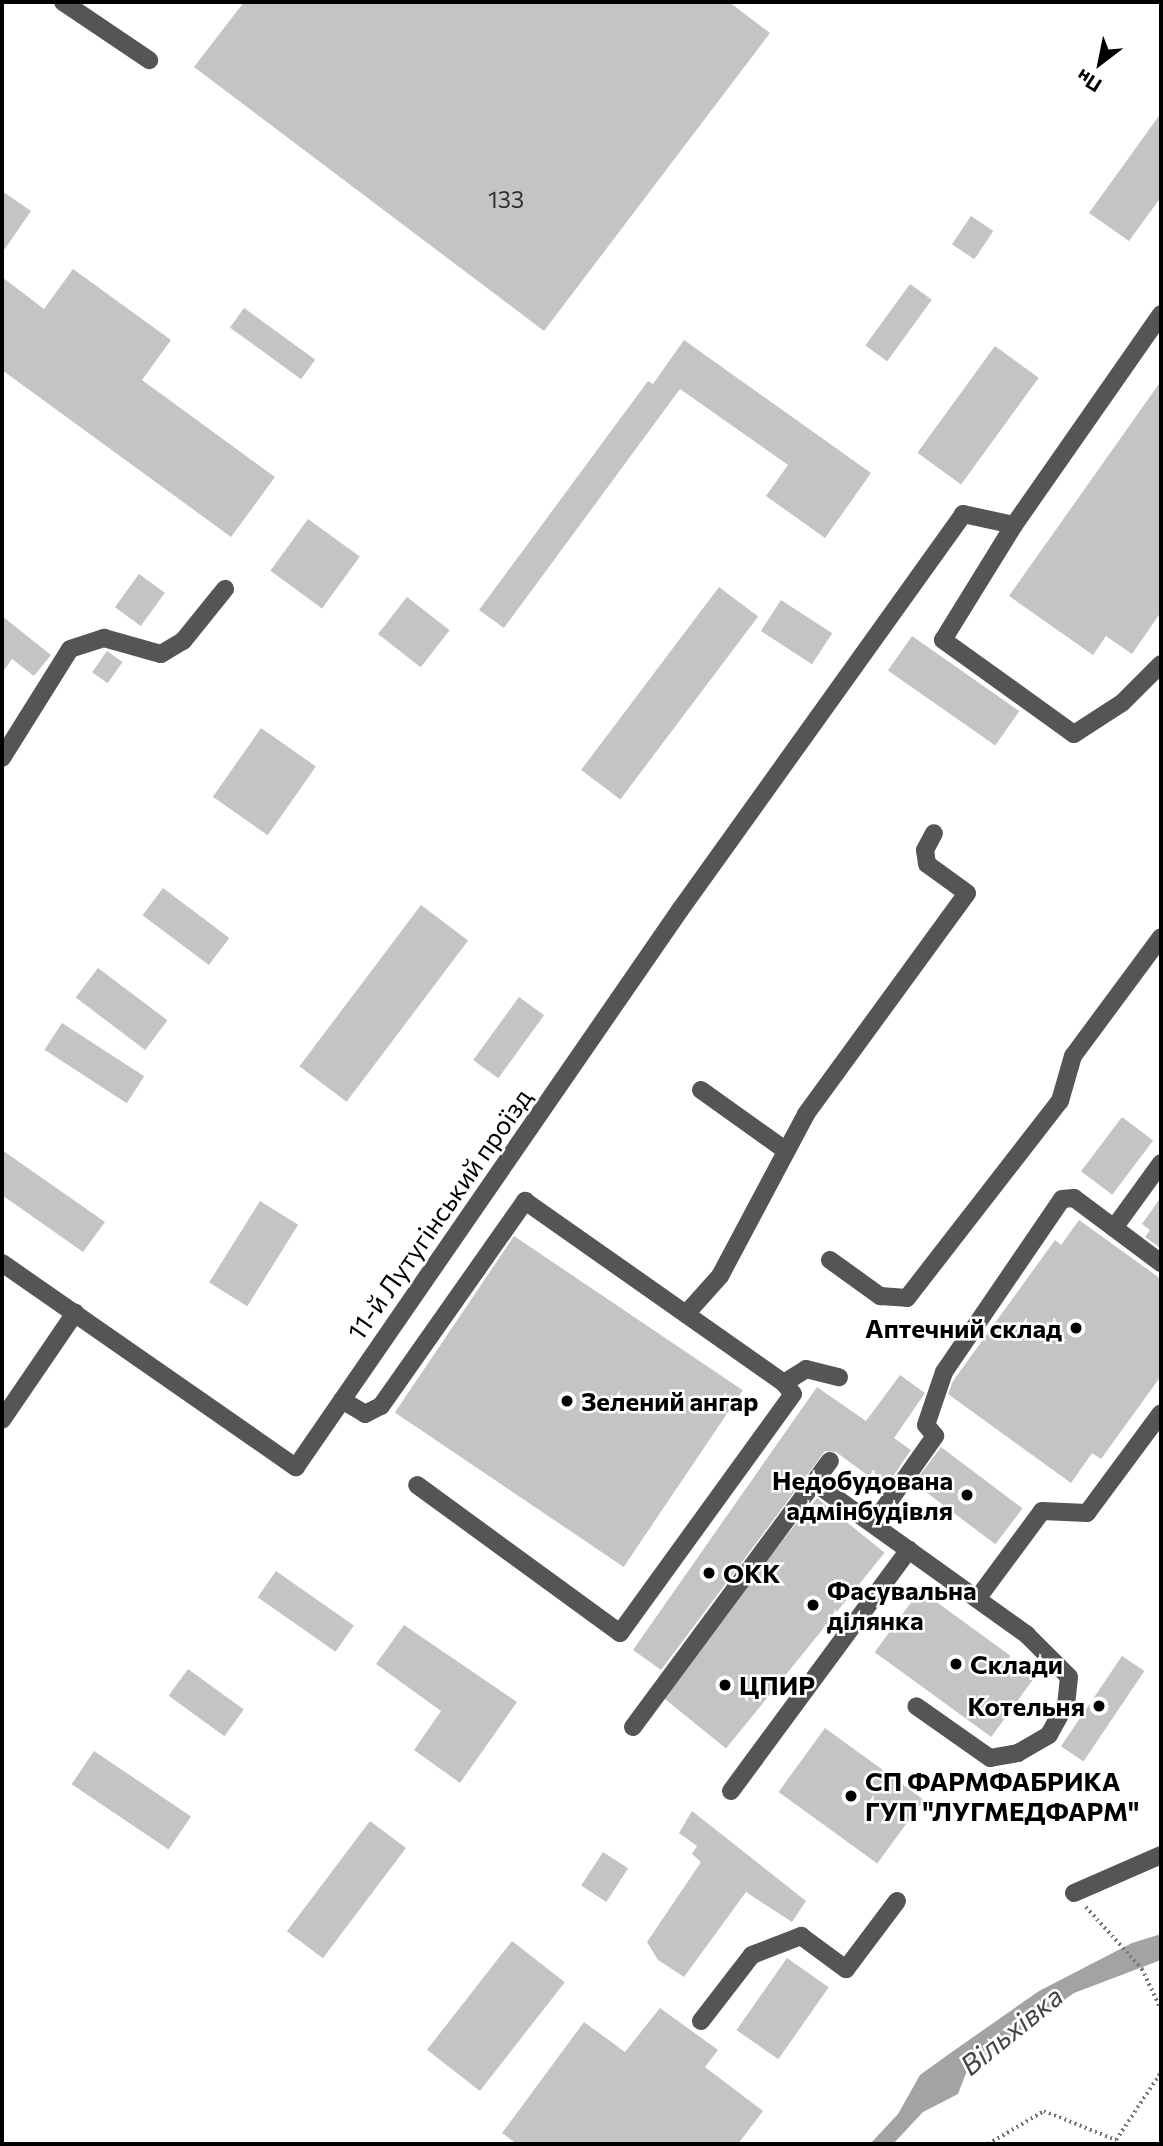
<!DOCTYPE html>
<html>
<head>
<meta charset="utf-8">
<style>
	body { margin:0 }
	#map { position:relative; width:1163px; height:2146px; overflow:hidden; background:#fff; font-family:Commissioner,sans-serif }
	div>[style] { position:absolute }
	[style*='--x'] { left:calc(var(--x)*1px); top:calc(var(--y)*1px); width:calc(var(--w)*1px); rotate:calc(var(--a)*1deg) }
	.water>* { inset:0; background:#a3a3a3 }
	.building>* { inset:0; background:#c4c4c4; transform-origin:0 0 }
	.path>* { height:3.5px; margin-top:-1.75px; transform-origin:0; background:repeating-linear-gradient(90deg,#777 0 2px,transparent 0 5.5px) }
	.minor>* { height:18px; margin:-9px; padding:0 9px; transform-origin:9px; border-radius:9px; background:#555 }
	.dots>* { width:19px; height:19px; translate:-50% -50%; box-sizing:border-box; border:4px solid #fff; border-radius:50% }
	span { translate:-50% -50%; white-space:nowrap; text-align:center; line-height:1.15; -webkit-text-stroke:5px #fff; paint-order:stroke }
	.number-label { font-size:23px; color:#313131 }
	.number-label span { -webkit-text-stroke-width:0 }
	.street-label { font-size:26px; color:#000 }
	.poi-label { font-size:26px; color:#000; font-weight:700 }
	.right { translate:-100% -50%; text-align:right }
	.left { translate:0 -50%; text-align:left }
	.water-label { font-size:28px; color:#444; font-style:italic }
	.frame { position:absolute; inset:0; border:4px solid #000; pointer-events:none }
	.north { position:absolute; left:1065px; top:28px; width:70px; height:70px; -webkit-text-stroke:5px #fff; paint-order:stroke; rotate:212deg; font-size:19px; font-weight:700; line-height:28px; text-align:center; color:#000 }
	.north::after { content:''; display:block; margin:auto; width:24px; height:32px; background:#000; clip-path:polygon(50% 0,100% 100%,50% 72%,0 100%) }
</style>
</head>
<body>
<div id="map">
	<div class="water">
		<i style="clip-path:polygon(1161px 1934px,1161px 1960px,1074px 1993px,968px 2068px,958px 2094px,923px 2112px,893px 2144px,870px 2144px,898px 2114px,920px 2075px,949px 2054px,1039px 1991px,1132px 1943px)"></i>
	</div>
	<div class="building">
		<i style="clip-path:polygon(244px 2px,729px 2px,770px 33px,544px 331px,194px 67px)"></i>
		<i style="clip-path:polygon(1161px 113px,1161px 197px,1129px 241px,1089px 213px)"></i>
		<i style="clip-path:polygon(2px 191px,31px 211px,2px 253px)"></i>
		<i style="left:971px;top:216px;width:27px;height:34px;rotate:34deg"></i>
		<i style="clip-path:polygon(73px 269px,171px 340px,142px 380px,275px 477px,231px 537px,2px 370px,2px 277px,44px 309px)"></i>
		<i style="left:910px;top:284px;width:27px;height:76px;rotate:36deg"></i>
		<i style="left:244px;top:308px;width:88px;height:24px;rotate:36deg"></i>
		<i style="clip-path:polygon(684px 340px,871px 473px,825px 538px,766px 496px,788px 465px,680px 389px,504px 628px,479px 610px,648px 381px,653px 384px)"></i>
		<i style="left:995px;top:346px;width:54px;height:132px;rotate:36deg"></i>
		<i style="clip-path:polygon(1161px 381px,1161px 612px,1132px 654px,1106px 636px,1093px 655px,1009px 596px)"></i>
		<i style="left:308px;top:519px;width:64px;height:64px;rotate:36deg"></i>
		<i style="left:139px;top:574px;width:32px;height:41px;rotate:36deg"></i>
		<i style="left:719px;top:587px;width:49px;height:229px;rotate:37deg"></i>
		<i style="left:407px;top:597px;width:54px;height:47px;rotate:38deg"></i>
		<i style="left:781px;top:600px;width:61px;height:37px;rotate:33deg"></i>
		<i style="clip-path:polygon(2px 616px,51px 655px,34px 676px,12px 659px,2px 673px)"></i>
		<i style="left:912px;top:636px;width:131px;height:42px;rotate:35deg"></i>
		<i style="left:107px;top:651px;width:19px;height:26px;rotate:35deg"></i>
		<i style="left:261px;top:728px;width:67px;height:84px;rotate:35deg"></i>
		<i style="left:163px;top:888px;width:83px;height:34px;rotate:37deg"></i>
		<i style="left:421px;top:905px;width:59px;height:202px;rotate:37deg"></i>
		<i style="left:98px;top:968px;width:87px;height:37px;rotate:37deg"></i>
		<i style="left:519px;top:997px;width:31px;height:78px;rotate:36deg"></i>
		<i style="left:62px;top:1023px;width:98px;height:32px;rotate:33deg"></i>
		<i style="left:1122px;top:1117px;width:39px;height:68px;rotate:37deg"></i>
		<i style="clip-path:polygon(2px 1150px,105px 1222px,83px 1252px,2px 1195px)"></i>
		<i style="clip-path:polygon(1161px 1197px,1161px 1243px,1159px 1247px,1145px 1237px,1150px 1230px,1142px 1224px)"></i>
		<i style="left:260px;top:1201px;width:45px;height:96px;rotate:32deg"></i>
		<i style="clip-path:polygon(1079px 1220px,1161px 1279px,1161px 1376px,1101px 1459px,1092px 1453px,1071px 1483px,948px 1394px,953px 1381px,1055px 1240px,1061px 1245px)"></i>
		<i style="left:514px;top:1236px;width:276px;height:213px;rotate:34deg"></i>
		<i style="clip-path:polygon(900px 1375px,925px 1393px,894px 1438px,911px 1450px,885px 1488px,836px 1452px,825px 1451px,661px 1670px,633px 1650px,817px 1387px,866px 1421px)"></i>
		<i style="left:941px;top:1447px;width:102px;height:45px;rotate:37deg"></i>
		<i style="left:817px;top:1498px;width:87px;height:252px;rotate:39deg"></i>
		<i style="left:276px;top:1571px;width:95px;height:32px;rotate:35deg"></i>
		<i style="left:920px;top:1590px;width:144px;height:77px;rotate:36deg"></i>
		<i style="clip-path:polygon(404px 1625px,517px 1702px,460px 1783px,414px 1750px,441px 1711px,376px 1664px)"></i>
		<i style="left:1122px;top:1656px;width:27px;height:109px;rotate:34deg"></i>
		<i style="left:188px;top:1669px;width:69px;height:33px;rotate:36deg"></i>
		<i style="left:825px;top:1728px;width:122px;height:79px;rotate:36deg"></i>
		<i style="left:94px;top:1751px;width:117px;height:40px;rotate:34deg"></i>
		<i style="clip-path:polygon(692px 1811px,806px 1901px,792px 1922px,746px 1892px,684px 1977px,658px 1960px,647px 1942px,701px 1862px,692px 1854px,697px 1846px,679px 1833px)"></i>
		<i style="left:370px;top:1821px;width:45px;height:138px;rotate:37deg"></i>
		<i style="left:603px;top:1852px;width:30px;height:40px;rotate:33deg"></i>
		<i style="left:512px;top:1941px;width:67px;height:138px;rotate:38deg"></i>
		<i style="left:787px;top:1958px;width:51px;height:88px;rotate:35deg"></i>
		<i style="clip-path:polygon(660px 2008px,718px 2050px,705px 2067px,763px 2111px,738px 2144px,517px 2144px,502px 2133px,584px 2022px,625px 2052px)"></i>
	</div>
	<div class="path">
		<i style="--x:1086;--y:1907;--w:84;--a:47.9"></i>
		<i style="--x:1142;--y:1969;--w:44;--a:64.6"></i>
		<i style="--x:988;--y:2144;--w:65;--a:-30.5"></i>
		<i style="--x:1044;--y:2111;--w:78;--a:21.9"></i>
		<i style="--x:1116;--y:2140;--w:82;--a:-56.5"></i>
	</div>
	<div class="minor">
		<i style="--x:63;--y:2;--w:104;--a:34"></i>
		<i style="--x:1014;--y:525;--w:135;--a:121.7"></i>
		<i style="--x:943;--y:640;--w:161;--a:35.7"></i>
		<i style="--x:1074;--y:734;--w:57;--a:-32.9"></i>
		<i style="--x:1122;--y:703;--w:55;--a:-45"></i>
		<i style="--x:2;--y:758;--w:128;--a:-58"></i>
		<i style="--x:70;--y:649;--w:36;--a:-18"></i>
		<i style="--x:104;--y:638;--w:59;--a:15.7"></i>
		<i style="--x:161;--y:654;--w:26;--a:-31"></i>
		<i style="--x:183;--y:641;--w:67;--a:-51.1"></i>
		<i style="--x:701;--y:1090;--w:103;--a:35.5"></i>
		<i style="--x:1114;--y:1228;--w:80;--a:-54.1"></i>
		<i style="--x:830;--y:1260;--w:62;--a:35.8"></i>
		<i style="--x:880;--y:1296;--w:27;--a:4"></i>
		<i style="--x:907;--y:1298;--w:249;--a:-52.2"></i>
		<i style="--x:1060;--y:1101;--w:47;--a:-73.9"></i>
		<i style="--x:1073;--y:1056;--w:148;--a:-53.5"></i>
		<i style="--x:2;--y:1263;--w:358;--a:34.8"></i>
		<i style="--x:296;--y:1467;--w:677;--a:-55.42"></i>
		<i style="--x:680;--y:910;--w:487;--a:-54.4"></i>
		<i style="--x:963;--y:514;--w:52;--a:12.2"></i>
		<i style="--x:1014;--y:525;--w:257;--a:-55.1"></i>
		<i style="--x:686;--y:1314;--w:51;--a:-48.2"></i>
		<i style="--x:720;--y:1276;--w:183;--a:-62"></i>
		<i style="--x:806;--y:1114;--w:273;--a:-53.9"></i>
		<i style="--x:967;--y:893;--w:49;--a:-144.1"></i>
		<i style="--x:927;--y:864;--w:14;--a:-98"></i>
		<i style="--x:925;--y:850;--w:19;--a:-62"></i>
		<i style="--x:784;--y:1383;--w:26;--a:-32"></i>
		<i style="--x:806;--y:1369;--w:34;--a:14"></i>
		<i style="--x:342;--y:1400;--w:27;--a:31"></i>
		<i style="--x:365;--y:1414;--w:18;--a:-27"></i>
		<i style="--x:381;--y:1406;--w:251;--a:-54.9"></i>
		<i style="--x:525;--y:1201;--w:317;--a:35.1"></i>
		<i style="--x:784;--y:1383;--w:14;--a:51"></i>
		<i style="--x:793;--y:1394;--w:295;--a:125.9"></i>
		<i style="--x:620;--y:1633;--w:251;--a:-143.9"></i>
		<i style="--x:2;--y:1420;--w:130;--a:-55.7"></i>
		<i style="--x:815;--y:1483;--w:261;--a:35.6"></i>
		<i style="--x:1027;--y:1635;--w:59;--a:45"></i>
		<i style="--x:1069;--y:1677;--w:27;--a:96"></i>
		<i style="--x:1066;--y:1704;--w:35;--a:119"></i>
		<i style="--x:1049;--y:1735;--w:36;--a:150"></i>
		<i style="--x:1018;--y:1753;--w:28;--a:170"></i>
		<i style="--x:990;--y:1758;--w:90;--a:-144.9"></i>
		<i style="--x:873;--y:1524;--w:108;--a:-54.8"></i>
		<i style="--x:935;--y:1436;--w:14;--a:-129"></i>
		<i style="--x:926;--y:1425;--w:56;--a:-71.2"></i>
		<i style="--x:944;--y:1372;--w:209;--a:-55.7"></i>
		<i style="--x:1062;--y:1199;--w:12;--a:-5"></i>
		<i style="--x:1074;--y:1198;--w:109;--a:36.8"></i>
		<i style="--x:977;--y:1599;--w:109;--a:-53.5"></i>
		<i style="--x:1042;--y:1511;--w:45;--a:2.5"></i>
		<i style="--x:1087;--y:1513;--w:124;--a:-53.5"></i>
		<i style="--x:633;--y:1727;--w:331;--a:-53.5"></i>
		<i style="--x:731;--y:1791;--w:300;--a:-53.6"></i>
		<i style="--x:1074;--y:1893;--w:95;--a:-23.6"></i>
		<i style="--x:701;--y:2021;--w:83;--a:-52.3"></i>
		<i style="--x:752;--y:1955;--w:53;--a:-21.2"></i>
		<i style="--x:801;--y:1936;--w:56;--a:36.3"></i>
		<i style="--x:846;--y:1969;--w:85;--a:-53.1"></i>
	</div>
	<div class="dots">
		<i style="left:1076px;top:1328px;background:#000"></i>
		<i style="left:567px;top:1401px;background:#000"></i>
		<i style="left:967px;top:1495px;background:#000"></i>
		<i style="left:709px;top:1573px;background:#000"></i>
		<i style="left:813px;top:1605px;background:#000"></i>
		<i style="left:956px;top:1664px;background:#000"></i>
		<i style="left:725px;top:1685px;background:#000"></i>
		<i style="left:1099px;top:1706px;background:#000"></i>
		<i style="left:851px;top:1796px;background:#000"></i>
	</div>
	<div class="number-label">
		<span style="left:506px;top:199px">133</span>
	</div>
	<div class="street-label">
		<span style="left:439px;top:1214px;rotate:-55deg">11-й Лутугінський проїзд</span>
	</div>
	<div class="poi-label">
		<span class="right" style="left:1062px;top:1328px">Аптечний склад</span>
		<span class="left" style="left:581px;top:1401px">Зелений ангар</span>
		<span class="right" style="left:953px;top:1495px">Недобудована<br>адмінбудівля</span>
		<span class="left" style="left:723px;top:1573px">ОКК</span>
		<span class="left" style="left:827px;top:1605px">Фасувальна<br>ділянка</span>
		<span class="left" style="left:970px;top:1664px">Склади</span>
		<span class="left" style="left:739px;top:1685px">ЦПИР</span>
		<span class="right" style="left:1085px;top:1706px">Котельня</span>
		<span class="left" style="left:865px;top:1796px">СП ФАРМФАБРИКА<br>ГУП "ЛУГМЕДФАРМ"</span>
	</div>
	<div class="water-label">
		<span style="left:1011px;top:2030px;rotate:-39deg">Вільхівка</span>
	</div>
	<div class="frame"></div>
	<div class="north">Пн</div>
</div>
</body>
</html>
